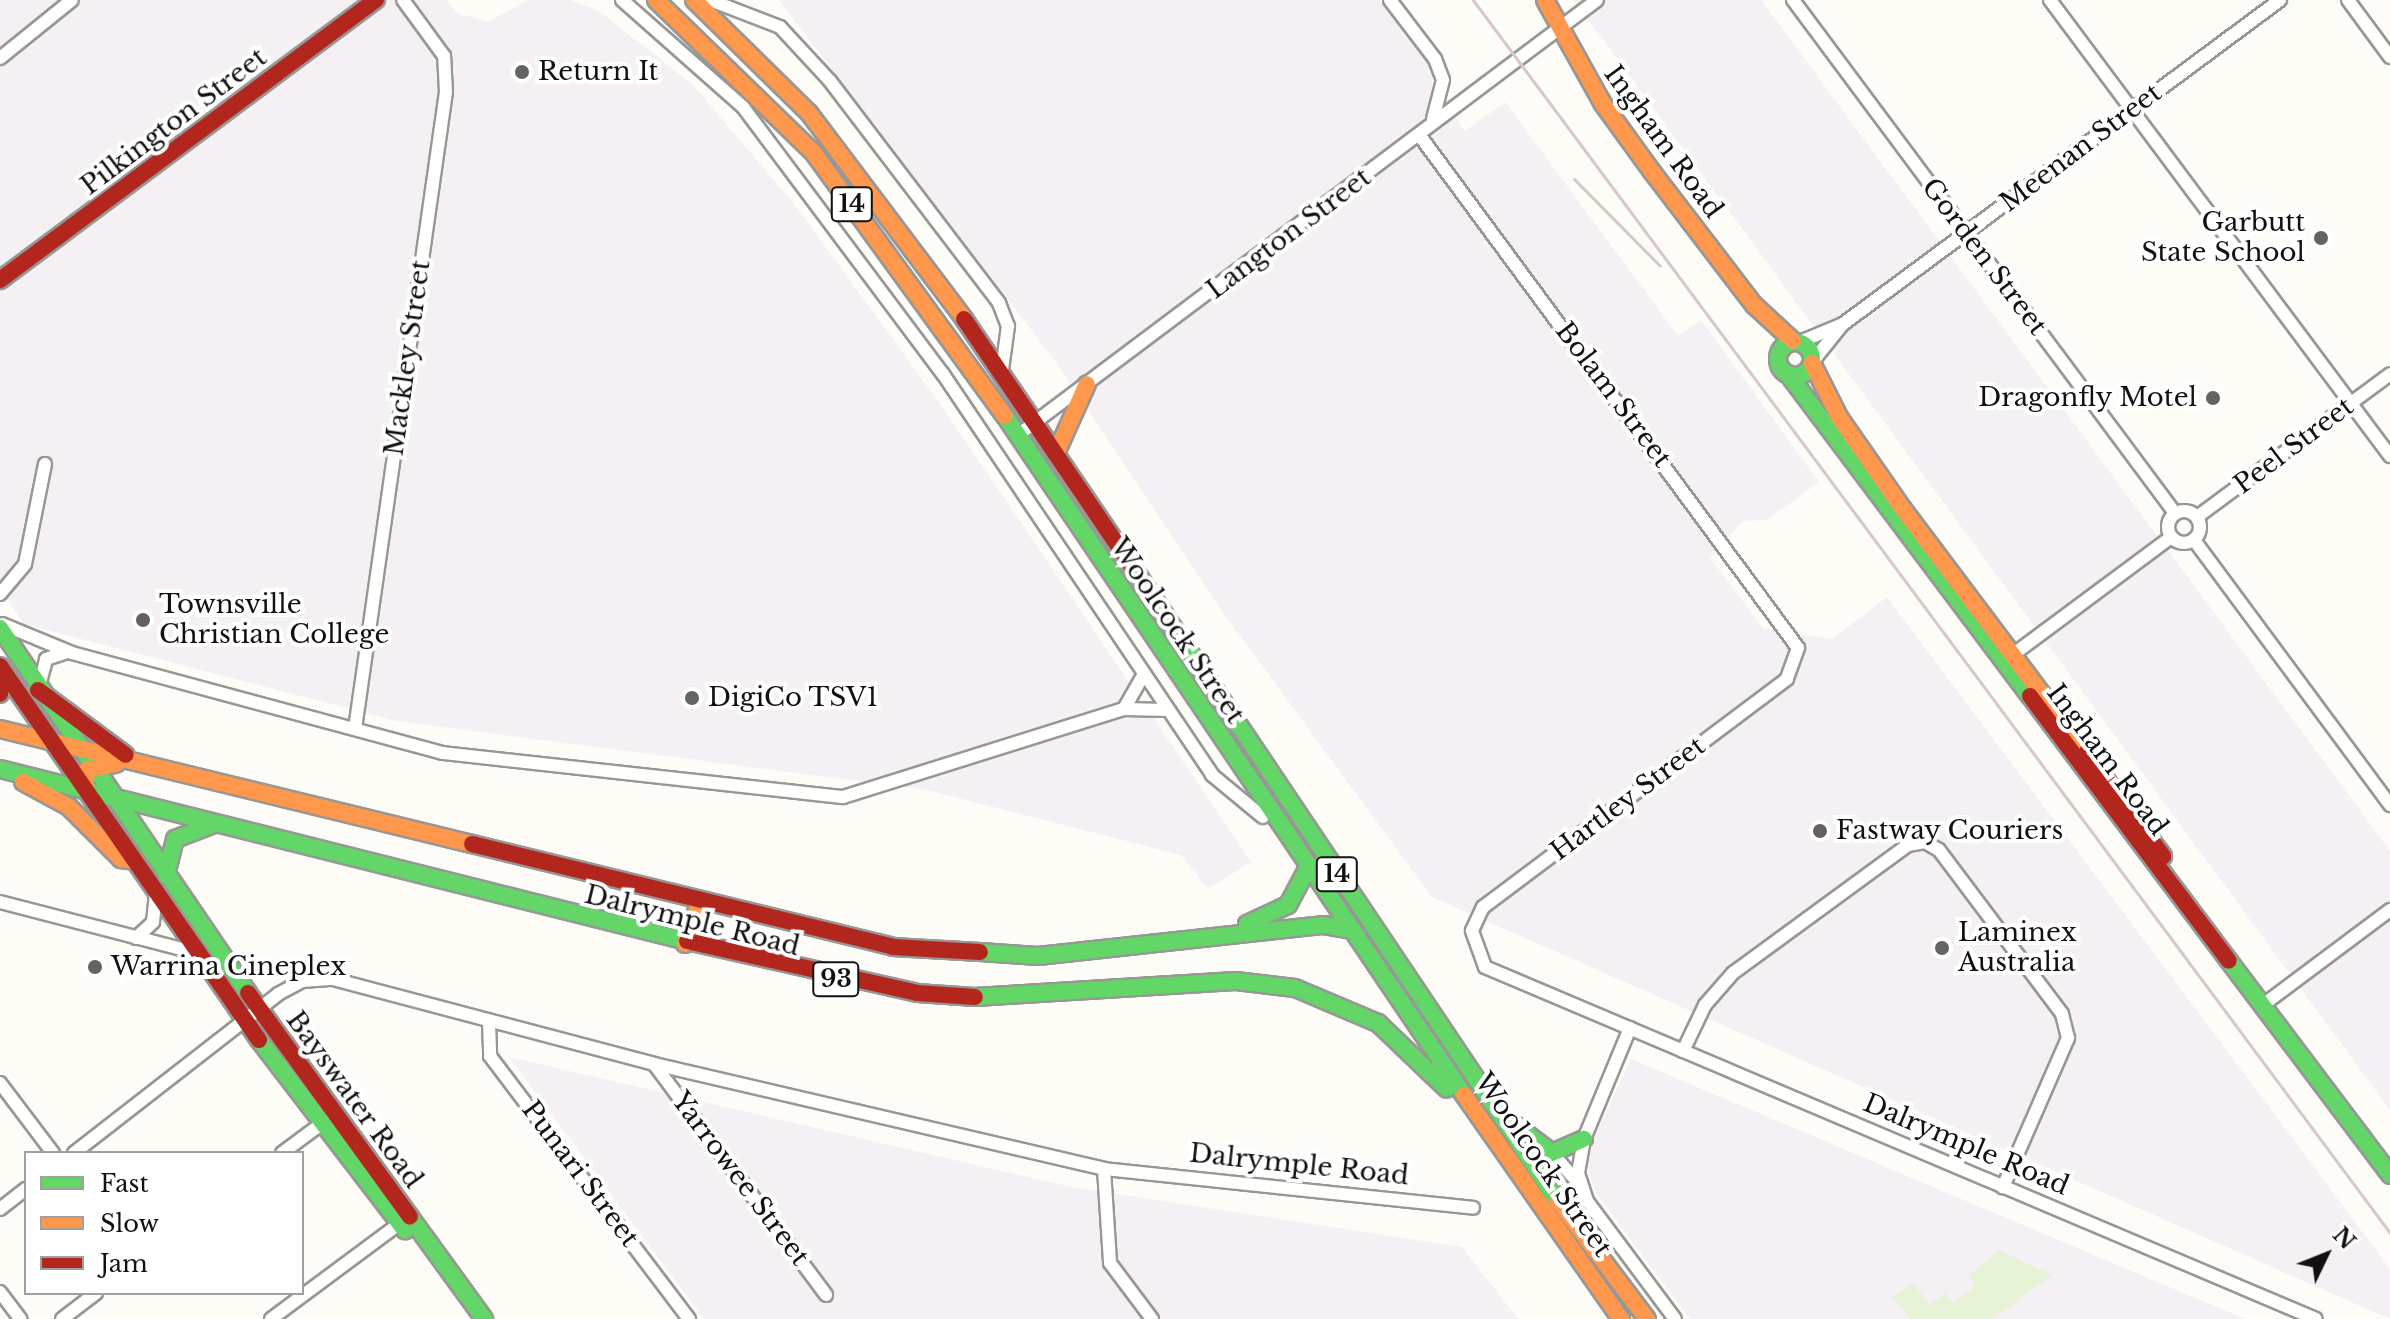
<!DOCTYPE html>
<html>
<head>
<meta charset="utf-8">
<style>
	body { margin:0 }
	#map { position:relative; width:2390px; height:1319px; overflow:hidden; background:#fdfcf7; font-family:"Libre Baskerville",serif }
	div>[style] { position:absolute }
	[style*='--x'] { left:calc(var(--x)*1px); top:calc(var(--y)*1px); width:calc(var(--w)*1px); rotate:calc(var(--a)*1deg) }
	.industrial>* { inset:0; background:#f5f0f3 }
	.green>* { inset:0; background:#e7f3d7 }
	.roads { filter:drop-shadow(2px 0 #979795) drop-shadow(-2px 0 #979795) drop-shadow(0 2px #979795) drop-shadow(0 -2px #979795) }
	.street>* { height:12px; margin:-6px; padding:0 6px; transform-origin:6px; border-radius:6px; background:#fffffe }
	.street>.ring { margin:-6px; padding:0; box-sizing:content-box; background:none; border:12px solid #fffffe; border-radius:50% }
	.fast>* { height:16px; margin:-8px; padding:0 8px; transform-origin:8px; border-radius:8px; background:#63d668 }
	.fast>.ring { margin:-8px; padding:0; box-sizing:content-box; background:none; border:16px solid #63d668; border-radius:50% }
	.slow>* { height:16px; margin:-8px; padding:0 8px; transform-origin:8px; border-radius:8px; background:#ff974d }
	.jam>* { height:16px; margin:-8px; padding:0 8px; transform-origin:8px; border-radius:8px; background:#b3261e }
	.rail>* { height:3px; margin:-1.5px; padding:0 1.5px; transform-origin:1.5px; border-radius:1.5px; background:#d9c6c7 }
	.dots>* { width:22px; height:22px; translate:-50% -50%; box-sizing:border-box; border:4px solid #fff; border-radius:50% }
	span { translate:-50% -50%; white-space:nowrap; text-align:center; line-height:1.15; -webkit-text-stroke:8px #fff; paint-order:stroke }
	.shield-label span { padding:2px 6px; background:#fff; border:2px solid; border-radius:6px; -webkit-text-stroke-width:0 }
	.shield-label { font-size:24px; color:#111; font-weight:700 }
	.poi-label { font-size:26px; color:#111 }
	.left { translate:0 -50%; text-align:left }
	.right { translate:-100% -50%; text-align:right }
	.street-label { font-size:26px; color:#111 }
	.legend { position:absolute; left:24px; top:1151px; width:280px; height:144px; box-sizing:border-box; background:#fff; border:2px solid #a0a0a0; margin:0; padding:10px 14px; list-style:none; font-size:24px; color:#111 }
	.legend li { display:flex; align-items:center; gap:16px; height:40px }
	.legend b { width:40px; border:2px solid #a0a0a0 }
	.north { position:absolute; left:2286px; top:1215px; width:80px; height:80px; -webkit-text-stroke:6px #fff; paint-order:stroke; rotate:47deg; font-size:22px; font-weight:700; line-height:32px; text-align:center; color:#111 }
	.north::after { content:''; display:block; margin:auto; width:28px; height:36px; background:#111; clip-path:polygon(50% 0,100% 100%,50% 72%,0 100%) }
</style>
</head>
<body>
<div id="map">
	<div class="industrial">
		<i style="clip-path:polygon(0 0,446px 0,457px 13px,488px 22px,528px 0,570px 0,599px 11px,692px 84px,795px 205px,943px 408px,1251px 862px,1208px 889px,1181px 855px,927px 790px,397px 721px,24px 624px,0 588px)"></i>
		<i style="clip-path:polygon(779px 0,1379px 0,1433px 69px,1432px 86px,1465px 131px,1505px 102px,1678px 336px,1701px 320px,1819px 482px,1767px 520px,1743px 521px,1710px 558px,1763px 628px,1832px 639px,1887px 597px,2390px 1269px,2390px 1319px,1432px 897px,1222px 611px,1058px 365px)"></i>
		<i style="clip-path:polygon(1574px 0,1761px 0,2390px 851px,2390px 1110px)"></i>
		<i style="clip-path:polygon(509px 1057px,1071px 1187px,1462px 1247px,1518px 1319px,704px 1319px)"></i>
		<i style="clip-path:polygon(1631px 1059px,2245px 1319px,1690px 1319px,1596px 1193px,1585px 1158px)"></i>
	</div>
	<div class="green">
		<i style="clip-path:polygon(1999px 1250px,2052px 1275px,1993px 1319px,1911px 1319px,1892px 1296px,1914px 1284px,1930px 1305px,1945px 1293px,1953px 1303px,1975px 1286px,1968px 1276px)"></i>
	</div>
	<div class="roads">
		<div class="street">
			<i style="--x:622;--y:0;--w:162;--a:41.5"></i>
			<i style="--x:743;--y:107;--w:334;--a:53.2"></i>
			<i style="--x:943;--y:374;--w:483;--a:56.1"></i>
			<i style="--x:1212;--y:775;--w:66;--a:39.5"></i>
			<i style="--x:710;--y:0;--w:75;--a:21.1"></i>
			<i style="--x:780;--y:27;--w:74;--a:47.2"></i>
			<i style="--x:830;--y:81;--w:279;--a:52.7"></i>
			<i style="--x:999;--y:303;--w:25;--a:69"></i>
			<i style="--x:1008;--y:326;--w:44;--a:97.8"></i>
			<i style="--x:1390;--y:0;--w:74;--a:52.7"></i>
			<i style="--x:1435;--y:59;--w:22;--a:69"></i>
			<i style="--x:1443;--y:80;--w:40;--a:104.4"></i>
			<i style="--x:1793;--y:0;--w:640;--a:53.33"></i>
			<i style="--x:2050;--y:0;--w:569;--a:53.29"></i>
			<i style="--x:2348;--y:0;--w:71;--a:53.6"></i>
			<i style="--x:0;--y:58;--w:92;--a:-38.9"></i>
			<i style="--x:1420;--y:136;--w:636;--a:53.56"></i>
			<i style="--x:1798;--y:648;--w:33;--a:110"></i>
			<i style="--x:1787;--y:679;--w:380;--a:143.1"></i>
			<i style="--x:1483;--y:907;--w:26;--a:115"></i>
			<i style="--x:1472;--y:931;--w:38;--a:70"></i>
			<i style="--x:1485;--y:967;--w:902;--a:22.96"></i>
			<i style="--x:1800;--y:342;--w:47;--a:-22.7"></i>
			<i style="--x:1843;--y:324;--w:544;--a:-36.55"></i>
			<i style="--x:1813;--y:361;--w:45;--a:-51.3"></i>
			<i style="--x:1018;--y:435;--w:724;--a:-36.92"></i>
			<i class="ring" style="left:2168px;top:511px;width:20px;height:20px"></i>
			<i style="--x:2197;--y:517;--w:240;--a:-36.5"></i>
			<i style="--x:2194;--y:540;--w:330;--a:53.5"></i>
			<i style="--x:0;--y:594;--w:39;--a:-50"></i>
			<i style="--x:25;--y:564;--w:102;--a:-78.7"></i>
			<i style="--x:2;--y:624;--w:76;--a:22.5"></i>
			<i style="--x:72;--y:653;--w:384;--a:15.1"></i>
			<i style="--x:443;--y:753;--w:402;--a:6.3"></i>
			<i style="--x:843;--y:797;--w:294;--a:-17.4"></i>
			<i style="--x:1124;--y:709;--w:43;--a:1.3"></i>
			<i style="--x:2007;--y:659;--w:204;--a:-36.6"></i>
			<i style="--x:39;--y:686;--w:28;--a:-75"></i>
			<i style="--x:46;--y:659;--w:20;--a:-18"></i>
			<i style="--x:1124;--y:709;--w:40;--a:-60.3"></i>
			<i style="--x:355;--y:729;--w:643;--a:-81.87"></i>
			<i style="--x:446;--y:92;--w:36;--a:-93"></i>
			<i style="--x:444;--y:56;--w:69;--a:-126.2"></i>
			<i style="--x:0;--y:902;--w:203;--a:14.5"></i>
			<i style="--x:136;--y:938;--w:23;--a:-43"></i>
			<i style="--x:153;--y:922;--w:28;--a:-84"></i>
			<i style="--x:2263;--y:1005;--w:159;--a:-36.8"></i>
			<i style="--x:489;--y:1022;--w:34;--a:88"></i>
			<i style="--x:490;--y:1056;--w:330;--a:52.9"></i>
			<i style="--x:1630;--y:1028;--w:120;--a:112.5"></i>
			<i style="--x:1584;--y:1139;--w:35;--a:100"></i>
			<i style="--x:1578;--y:1173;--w:29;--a:72"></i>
			<i style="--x:1587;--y:1201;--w:147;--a:53.3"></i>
			<i style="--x:1683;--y:1051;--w:51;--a:-64.4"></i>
			<i style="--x:1705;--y:1005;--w:43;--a:-48.8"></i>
			<i style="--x:1733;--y:973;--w:217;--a:-36.2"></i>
			<i style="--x:1908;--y:845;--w:17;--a:-10"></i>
			<i style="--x:1925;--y:842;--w:16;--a:30"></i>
			<i style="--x:1939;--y:850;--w:205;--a:53.1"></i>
			<i style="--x:2062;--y:1014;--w:25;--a:76"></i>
			<i style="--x:2068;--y:1038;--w:163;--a:113.6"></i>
			<i style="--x:654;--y:1064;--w:288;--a:53.3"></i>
			<i style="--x:0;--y:1083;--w:88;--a:52.9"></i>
			<i style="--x:74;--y:1153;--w:259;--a:-37.9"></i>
			<i style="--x:278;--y:994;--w:27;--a:-28"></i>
			<i style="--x:302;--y:981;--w:31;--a:-4"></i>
			<i style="--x:333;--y:979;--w:332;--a:14.8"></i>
			<i style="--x:654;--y:1064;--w:462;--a:13.1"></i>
			<i style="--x:1104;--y:1169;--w:371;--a:6"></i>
			<i style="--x:282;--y:1153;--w:57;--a:-36.5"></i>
			<i style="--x:1552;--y:1153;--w:40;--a:49"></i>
			<i style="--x:1104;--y:1169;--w:94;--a:86.3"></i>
			<i style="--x:1110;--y:1263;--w:70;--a:53.1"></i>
			<i style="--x:0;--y:1209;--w:33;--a:-38"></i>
			<i style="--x:0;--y:1292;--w:34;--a:53"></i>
			<i style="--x:62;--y:1319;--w:43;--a:-37.4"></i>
			<i style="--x:271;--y:1319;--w:169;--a:-36.6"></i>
		</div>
		<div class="fast">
			<i class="ring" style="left:1778px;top:342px;width:18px;height:18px"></i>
			<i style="--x:1788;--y:374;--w:403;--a:53.1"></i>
			<i style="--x:1005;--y:416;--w:820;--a:55.94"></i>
			<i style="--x:1138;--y:575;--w:754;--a:56.14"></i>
			<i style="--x:0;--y:628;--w:441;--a:55.8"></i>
			<i style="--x:0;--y:769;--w:708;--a:14.06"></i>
			<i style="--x:166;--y:875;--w:37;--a:-76"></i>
			<i style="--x:175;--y:839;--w:42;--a:-21"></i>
			<i style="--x:1247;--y:924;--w:45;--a:-24.9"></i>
			<i style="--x:1288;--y:905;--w:40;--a:-62"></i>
			<i style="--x:980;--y:952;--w:58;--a:3.9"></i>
			<i style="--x:1038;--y:956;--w:288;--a:-6.2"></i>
			<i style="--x:1324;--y:925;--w:28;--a:10"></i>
			<i style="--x:2229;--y:961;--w:268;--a:53"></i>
			<i style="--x:975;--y:997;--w:261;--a:-3.5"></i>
			<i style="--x:1236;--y:981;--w:59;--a:6.8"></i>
			<i style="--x:1295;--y:988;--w:90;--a:22.9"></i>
			<i style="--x:1378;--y:1023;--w:95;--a:43.7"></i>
			<i style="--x:259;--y:1040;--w:240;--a:52.5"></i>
			<i style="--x:1515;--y:1125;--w:46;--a:37.1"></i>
			<i style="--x:1552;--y:1153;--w:35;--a:-24"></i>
			<i style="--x:410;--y:1217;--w:126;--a:54"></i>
		</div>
		<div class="slow">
			<i style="--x:656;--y:0;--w:219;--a:44.1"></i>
			<i style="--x:813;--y:152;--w:326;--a:54"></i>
			<i style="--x:694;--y:0;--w:161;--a:44.5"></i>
			<i style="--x:809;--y:113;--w:258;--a:53"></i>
			<i style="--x:1545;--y:0;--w:119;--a:60.9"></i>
			<i style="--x:1603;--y:104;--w:85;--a:54.1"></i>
			<i style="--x:1653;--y:173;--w:166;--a:52.6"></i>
			<i style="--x:1754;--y:305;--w:53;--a:42.7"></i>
			<i style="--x:1812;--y:363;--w:60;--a:63.4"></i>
			<i style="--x:1839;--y:417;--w:112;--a:55.2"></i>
			<i style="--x:1903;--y:509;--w:305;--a:53.1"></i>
			<i style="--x:1057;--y:451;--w:73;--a:-65.9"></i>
			<i style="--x:0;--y:729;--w:486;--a:13.7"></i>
			<i style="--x:23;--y:782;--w:52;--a:28.5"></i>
			<i style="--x:69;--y:807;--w:74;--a:45"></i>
			<i style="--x:121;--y:859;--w:15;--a:8"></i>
			<i style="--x:85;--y:788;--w:18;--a:-84"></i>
			<i style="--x:87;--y:770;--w:30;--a:-12"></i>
			<i style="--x:685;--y:944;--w:42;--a:-70.7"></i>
			<i style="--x:1464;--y:1095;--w:274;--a:55"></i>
			<i style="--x:1558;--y:1201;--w:148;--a:53"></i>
		</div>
		<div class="jam">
			<i style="--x:0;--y:280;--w:469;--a:-36.7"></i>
			<i style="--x:964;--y:319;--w:310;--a:55.8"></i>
			<i style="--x:0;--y:666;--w:455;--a:55.3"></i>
			<i style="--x:38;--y:690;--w:109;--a:36.5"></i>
			<i style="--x:0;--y:694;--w:27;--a:-88"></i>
			<i style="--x:2030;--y:696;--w:331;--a:53.1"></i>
			<i style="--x:2086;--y:753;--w:129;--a:53.2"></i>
			<i style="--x:472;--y:844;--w:433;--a:13.7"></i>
			<i style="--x:893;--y:947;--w:87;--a:3.3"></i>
			<i style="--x:687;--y:941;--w:236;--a:12.7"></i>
			<i style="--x:917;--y:993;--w:58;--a:3.9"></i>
			<i style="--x:248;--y:993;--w:276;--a:54.1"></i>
		</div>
	</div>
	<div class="rail">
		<i style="--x:1473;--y:0;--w:1537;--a:53.36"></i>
		<i style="--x:1574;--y:179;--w:122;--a:45.3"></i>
	</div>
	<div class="dots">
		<i style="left:522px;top:72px;background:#646362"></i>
		<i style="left:2321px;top:238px;background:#646362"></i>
		<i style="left:2213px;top:398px;background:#646362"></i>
		<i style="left:143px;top:620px;background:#646362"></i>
		<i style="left:692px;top:698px;background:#646362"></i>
		<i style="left:1820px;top:831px;background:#646362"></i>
		<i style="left:1942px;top:948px;background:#646362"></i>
		<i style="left:95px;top:967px;background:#646362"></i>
	</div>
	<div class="shield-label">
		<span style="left:852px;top:204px">14</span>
		<span style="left:1337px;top:874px">14</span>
		<span style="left:836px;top:979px">93</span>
	</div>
	<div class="poi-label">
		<span class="left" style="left:538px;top:72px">Return It</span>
		<span class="right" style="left:2305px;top:238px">Garbutt<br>State School</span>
		<span class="right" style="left:2197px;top:398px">Dragonfly Motel</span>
		<span class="left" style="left:159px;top:620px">Townsville<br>Christian College</span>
		<span class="left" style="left:708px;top:698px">DigiCo TSV1</span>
		<span class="left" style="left:1836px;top:831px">Fastway Couriers</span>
		<span class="left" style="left:1958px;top:948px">Laminex<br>Australia</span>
		<span class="left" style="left:111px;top:967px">Warrina Cineplex</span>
	</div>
	<div class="street-label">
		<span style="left:174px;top:122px;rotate:-37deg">Pilkington Street</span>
		<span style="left:1663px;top:142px;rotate:54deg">Ingham Road</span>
		<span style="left:2081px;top:148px;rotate:-37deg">Meenan Street</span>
		<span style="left:1289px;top:234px;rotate:-37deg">Langton Street</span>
		<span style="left:1984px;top:257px;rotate:53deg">Gorden Street</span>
		<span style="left:408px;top:358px;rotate:-82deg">Mackley Street</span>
		<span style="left:1613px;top:395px;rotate:53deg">Bolam Street</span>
		<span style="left:2294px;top:446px;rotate:-37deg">Peel Street</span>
		<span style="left:1177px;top:631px;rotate:56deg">Woolcock Street</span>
		<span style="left:2107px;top:760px;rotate:53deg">Ingham Road</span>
		<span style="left:1628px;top:799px;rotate:-37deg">Hartley Street</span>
		<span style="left:692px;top:921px;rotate:14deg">Dalrymple Road</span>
		<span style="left:354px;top:1100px;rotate:54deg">Bayswater Road</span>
		<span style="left:1966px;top:1145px;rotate:23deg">Dalrymple Road</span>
		<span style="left:1299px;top:1165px;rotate:6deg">Dalrymple Road</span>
		<span style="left:1543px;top:1165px;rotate:55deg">Woolcock Street</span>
		<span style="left:580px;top:1174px;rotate:53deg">Punari Street</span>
		<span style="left:740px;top:1179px;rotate:53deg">Yarrowee Street</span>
	</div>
	<ul class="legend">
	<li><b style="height:10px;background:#63d668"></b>Fast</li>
	<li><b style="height:10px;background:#ff974d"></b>Slow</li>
	<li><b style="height:10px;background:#b3261e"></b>Jam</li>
	</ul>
	<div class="north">N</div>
</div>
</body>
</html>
